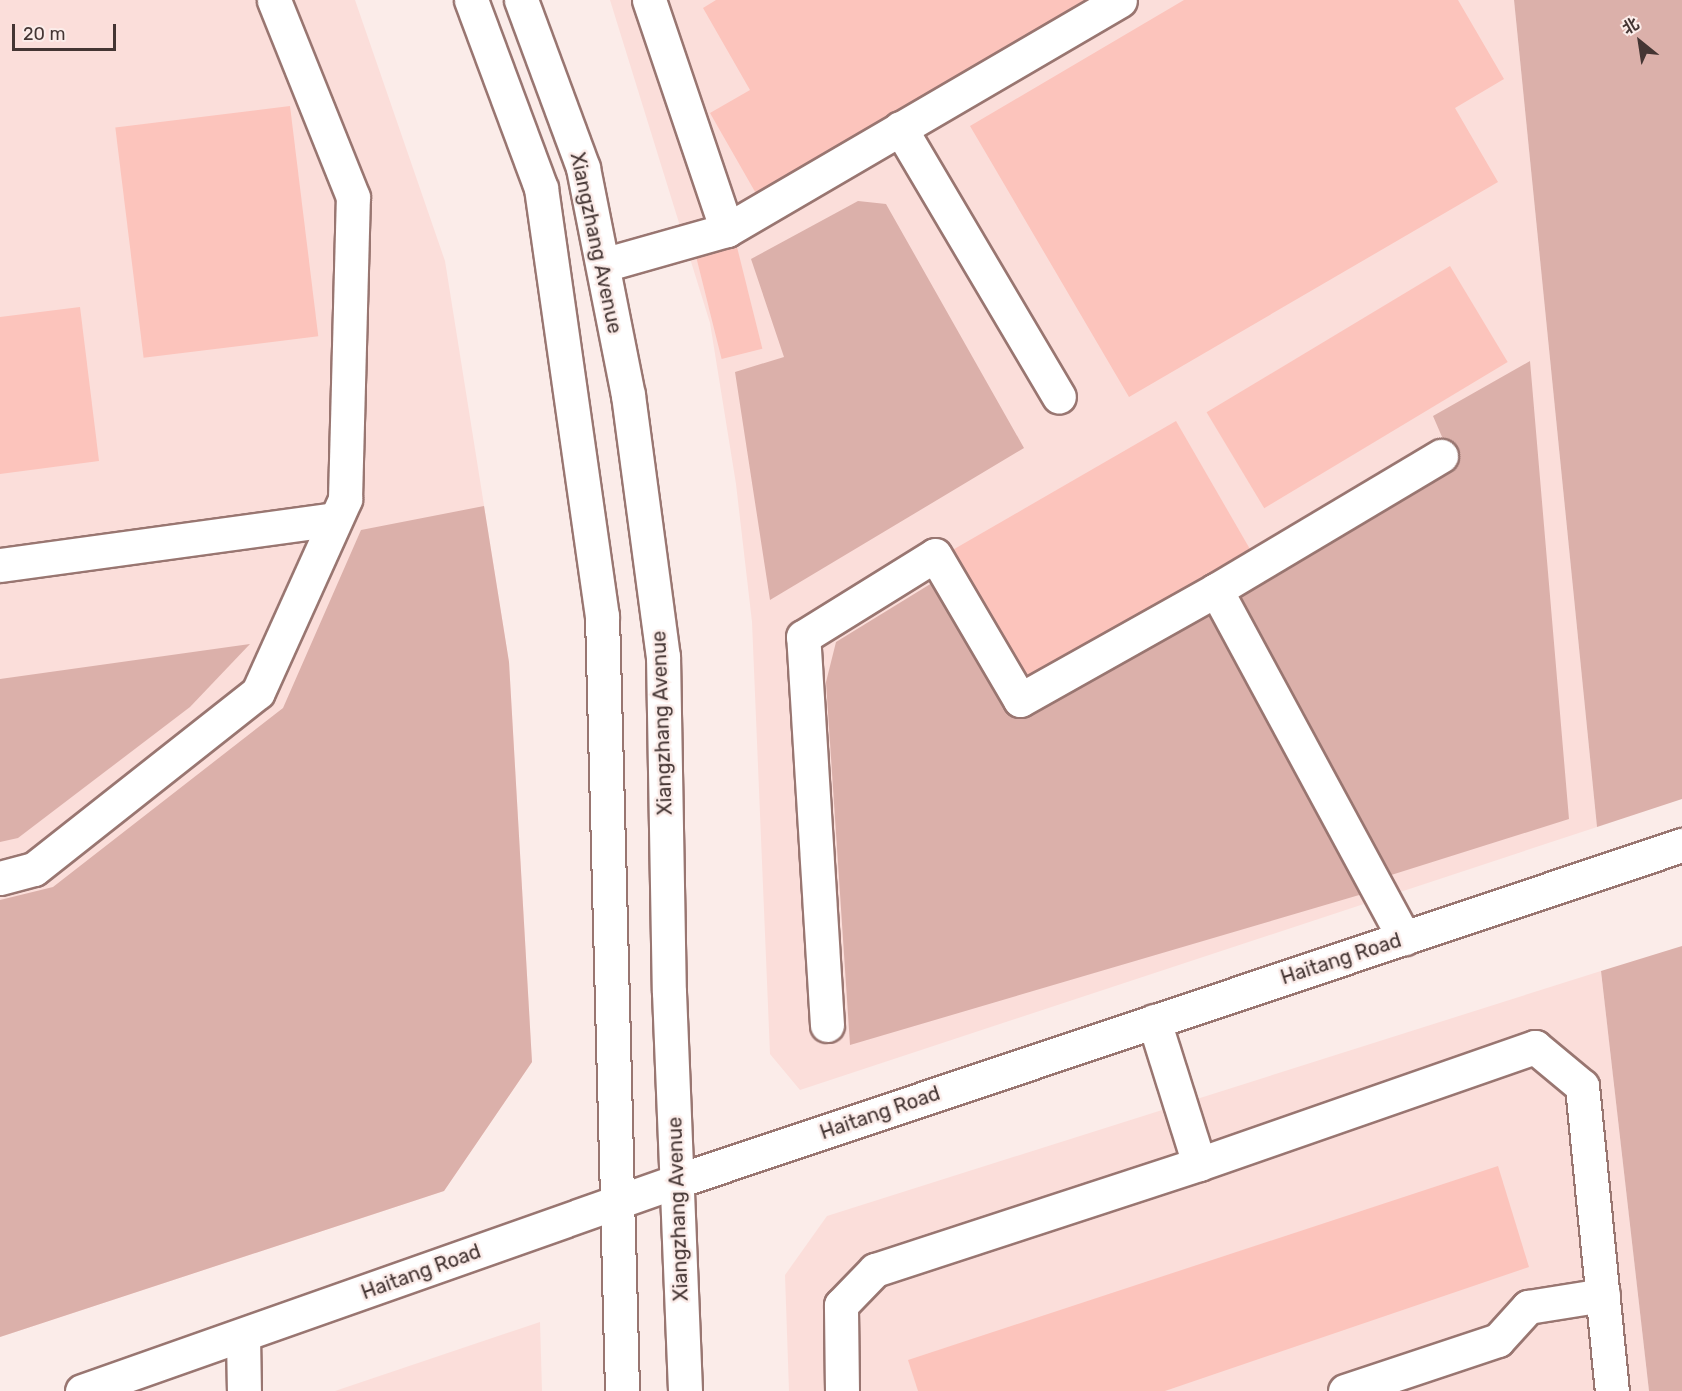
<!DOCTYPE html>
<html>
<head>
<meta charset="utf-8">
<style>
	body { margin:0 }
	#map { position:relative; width:1682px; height:1391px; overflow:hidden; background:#fbece9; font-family:Rubik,"Noto Sans SC",sans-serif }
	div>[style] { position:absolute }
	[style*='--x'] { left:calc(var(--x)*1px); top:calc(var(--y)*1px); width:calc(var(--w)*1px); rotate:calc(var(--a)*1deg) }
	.built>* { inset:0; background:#fbdeda }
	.green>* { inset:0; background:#dbb0aa }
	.building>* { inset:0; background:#fcc4bc; transform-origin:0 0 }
	.roads { filter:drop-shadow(2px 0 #997671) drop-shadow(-2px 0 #997671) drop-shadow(0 2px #997671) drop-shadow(0 -2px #997671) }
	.minor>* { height:33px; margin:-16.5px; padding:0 16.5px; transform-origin:16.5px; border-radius:16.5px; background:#fff }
	.major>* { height:33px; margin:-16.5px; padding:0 16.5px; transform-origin:16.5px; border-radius:16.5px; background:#fff }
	span { translate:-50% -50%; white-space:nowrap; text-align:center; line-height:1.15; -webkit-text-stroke:5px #fbece9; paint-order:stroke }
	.street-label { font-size:20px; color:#443533 }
	.north { position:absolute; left:1610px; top:12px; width:60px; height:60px; -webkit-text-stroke:4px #fbece9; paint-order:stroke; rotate:330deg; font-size:16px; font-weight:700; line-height:24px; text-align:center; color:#443533 }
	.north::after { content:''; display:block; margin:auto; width:21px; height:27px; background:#443533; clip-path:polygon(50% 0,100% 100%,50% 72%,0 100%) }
	.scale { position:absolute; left:12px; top:24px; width:104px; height:27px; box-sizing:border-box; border:3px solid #443533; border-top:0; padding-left:8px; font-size:18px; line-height:21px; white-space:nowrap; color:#443533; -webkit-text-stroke:4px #fbece9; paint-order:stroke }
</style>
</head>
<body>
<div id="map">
	<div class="built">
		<i style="clip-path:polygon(0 0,355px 0,445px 261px,509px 662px,532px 1062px,444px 1191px,0 1337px)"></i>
		<i style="clip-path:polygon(610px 0,1514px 0,1597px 827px,800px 1090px,770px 1054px,752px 622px,736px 484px,710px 323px)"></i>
		<i style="clip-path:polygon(1601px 971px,1649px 1391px,789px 1391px,785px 1275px,827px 1216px)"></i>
		<i style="clip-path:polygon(540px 1322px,542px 1391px,335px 1391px)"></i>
	</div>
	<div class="green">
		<i style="clip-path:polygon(1514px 0,1682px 0,1682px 799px,1597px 827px)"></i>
		<i style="clip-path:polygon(858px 201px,886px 204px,1024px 448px,770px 600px,735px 372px,784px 357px,751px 259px)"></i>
		<i style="clip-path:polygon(1530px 361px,1569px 819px,1388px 876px,1237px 599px,1455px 467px,1433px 416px)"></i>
		<i style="clip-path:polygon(484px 506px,509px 662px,532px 1062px,444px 1191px,0 1337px,0 900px,53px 887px,283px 708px,361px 530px)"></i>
		<i style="clip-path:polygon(932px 583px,1014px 714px,1211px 608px,1366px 893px,850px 1045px,826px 682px,836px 642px)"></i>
		<i style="clip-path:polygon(250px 644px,190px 707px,18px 838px,0 842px,0 679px)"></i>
		<i style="clip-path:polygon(1682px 946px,1682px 1391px,1649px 1391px,1601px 971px)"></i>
	</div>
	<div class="building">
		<i style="clip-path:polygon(716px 0,1096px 0,758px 197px,710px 113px,750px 90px,703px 8px)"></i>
		<i style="clip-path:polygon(1184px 0,1458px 0,1504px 79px,1455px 108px,1498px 182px,1129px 397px,970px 126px)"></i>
		<i style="left:290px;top:106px;width:232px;height:176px;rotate:83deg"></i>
		<i style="left:736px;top:243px;width:109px;height:42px;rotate:76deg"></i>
		<i style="left:1450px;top:266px;width:112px;height:284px;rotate:59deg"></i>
		<i style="clip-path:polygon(80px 307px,99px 461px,0 474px,0 317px)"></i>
		<i style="left:1176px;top:421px;width:149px;height:261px;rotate:60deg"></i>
		<i style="clip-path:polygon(1498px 1166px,1529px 1267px,1165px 1391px,918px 1391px,908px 1360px)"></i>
	</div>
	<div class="roads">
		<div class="minor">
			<i style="--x:649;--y:0;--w:243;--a:71.3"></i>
			<i style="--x:900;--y:128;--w:312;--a:59.4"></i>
			<i style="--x:603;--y:265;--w:129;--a:-15.8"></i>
			<i style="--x:727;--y:230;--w:455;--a:-30.3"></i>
			<i style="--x:0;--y:565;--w:338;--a:-7.8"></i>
			<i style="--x:1216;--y:590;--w:262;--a:-30.8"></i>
			<i style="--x:0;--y:878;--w:35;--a:-15"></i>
			<i style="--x:34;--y:869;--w:285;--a:-38.3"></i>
			<i style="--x:258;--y:692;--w:212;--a:-65.7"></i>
			<i style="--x:345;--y:499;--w:302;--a:-88.5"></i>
			<i style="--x:353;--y:197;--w:212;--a:-111.9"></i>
			<i style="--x:1154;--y:1021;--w:150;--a:72.5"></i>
			<i style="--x:827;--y:1025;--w:389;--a:-93.5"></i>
			<i style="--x:803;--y:637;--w:155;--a:-31.8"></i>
			<i style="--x:935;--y:555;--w:168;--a:59.6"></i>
			<i style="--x:1020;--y:700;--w:225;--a:-29.3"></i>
			<i style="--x:1216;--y:590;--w:396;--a:61.6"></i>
			<i style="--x:243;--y:1336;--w:55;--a:89"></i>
			<i style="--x:82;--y:1391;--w:631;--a:-19.44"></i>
			<i style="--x:677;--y:1181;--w:1060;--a:-18.49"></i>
			<i style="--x:842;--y:1391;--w:86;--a:-90.7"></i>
			<i style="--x:841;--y:1305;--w:49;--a:-45.8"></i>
			<i style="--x:875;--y:1270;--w:341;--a:-18.1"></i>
			<i style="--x:1199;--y:1164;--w:356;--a:-19.2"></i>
			<i style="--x:1535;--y:1047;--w:61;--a:39.7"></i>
			<i style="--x:1582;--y:1086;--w:306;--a:84.4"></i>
			<i style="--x:1345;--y:1391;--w:161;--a:-18.4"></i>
			<i style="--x:1498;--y:1340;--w:45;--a:-47.7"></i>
			<i style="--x:1528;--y:1307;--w:76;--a:-9.1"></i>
		</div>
		<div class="major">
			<i style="--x:471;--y:0;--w:201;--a:69.6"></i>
			<i style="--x:541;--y:188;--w:432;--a:81.9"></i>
			<i style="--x:602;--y:616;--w:775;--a:88.52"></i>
			<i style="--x:521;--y:0;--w:179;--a:69.7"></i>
			<i style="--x:583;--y:168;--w:231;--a:78.8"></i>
			<i style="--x:628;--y:395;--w:263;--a:82.4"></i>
			<i style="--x:663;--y:656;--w:336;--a:89"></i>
			<i style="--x:669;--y:992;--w:399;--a:87.7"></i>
		</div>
	</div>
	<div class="street-label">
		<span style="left:596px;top:243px;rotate:78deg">Xiangzhang Avenue</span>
		<span style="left:662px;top:723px;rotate:-92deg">Xiangzhang Avenue</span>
		<span style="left:1341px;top:959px;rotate:-18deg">Haitang Road</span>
		<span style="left:880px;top:1113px;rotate:-19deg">Haitang Road</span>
		<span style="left:678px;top:1209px;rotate:-92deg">Xiangzhang Avenue</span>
		<span style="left:421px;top:1272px;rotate:-20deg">Haitang Road</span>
	</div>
	<div class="north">北</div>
	<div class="scale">20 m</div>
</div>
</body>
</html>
